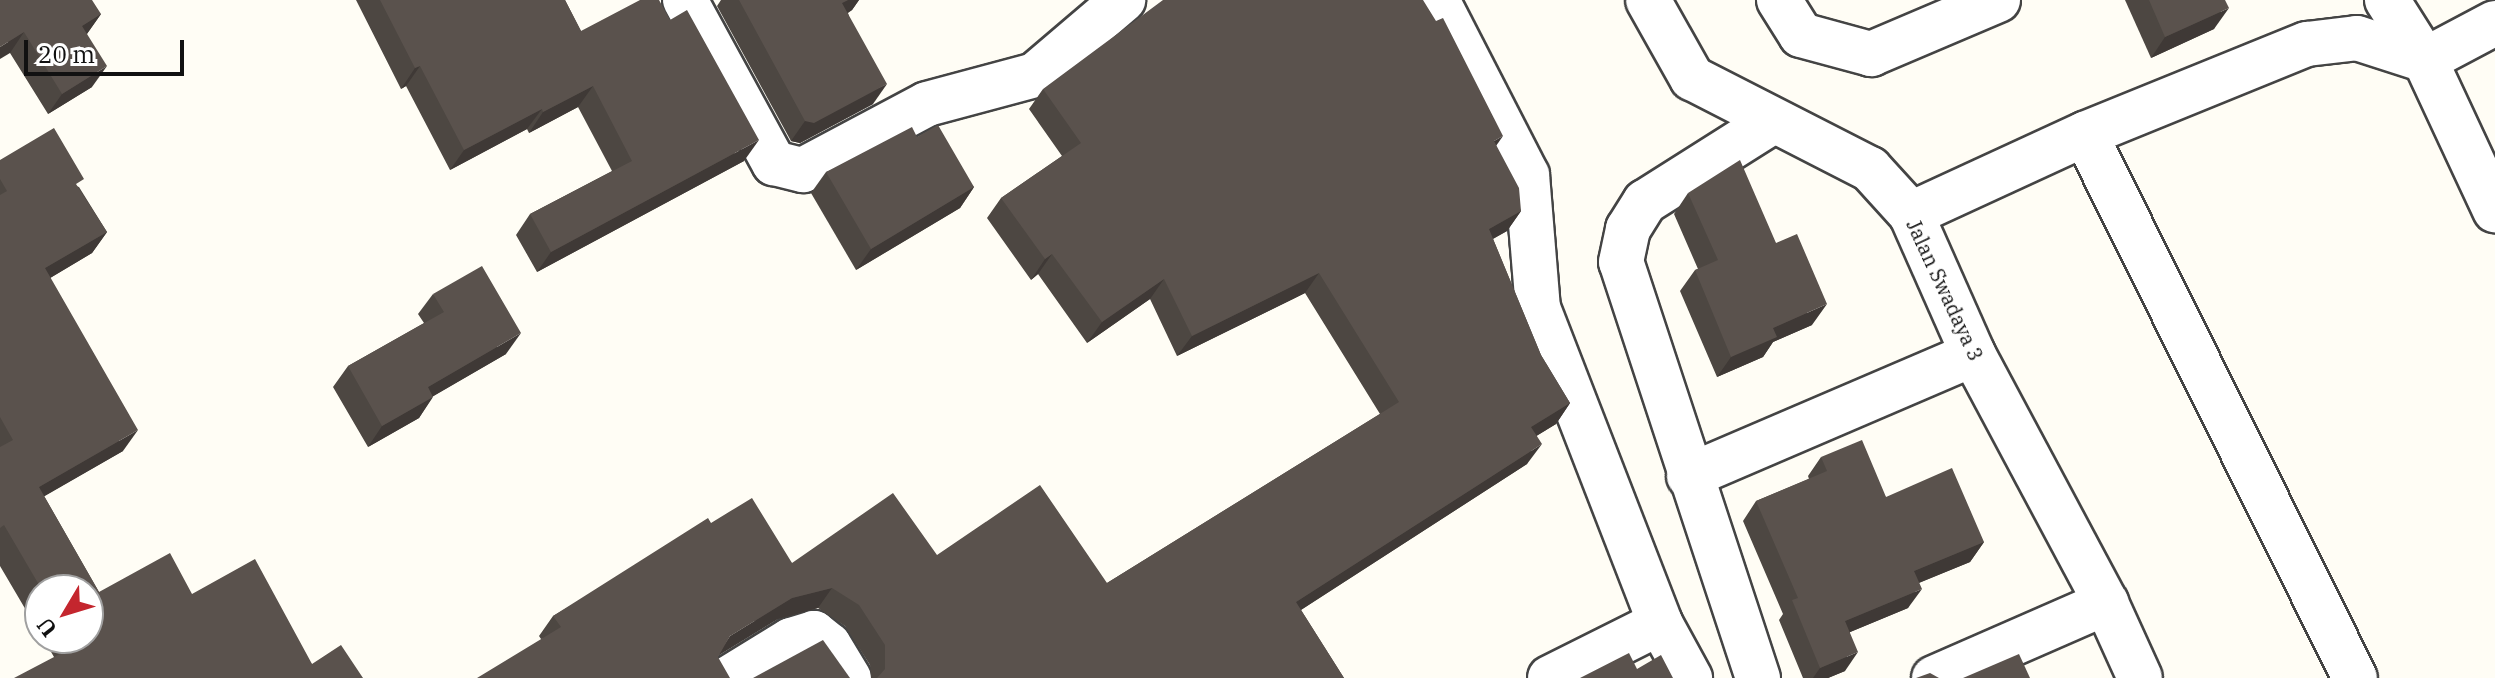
<!DOCTYPE html>
<html>
<head>
<meta charset="utf-8">
<style>
	body { margin:0 }
	#map { position:relative; width:2495px; height:678px; overflow:hidden; background:#fffdf5; font-family:"IBM Plex Serif",serif }
	div>[style] { position:absolute }
	[style*='--x'] { left:calc(var(--x)*1px); top:calc(var(--y)*1px); width:calc(var(--w)*1px); rotate:calc(var(--a)*1deg) }
	.roads { filter:drop-shadow(2px 0 #444) drop-shadow(-2px 0 #444) drop-shadow(0 2px #444) drop-shadow(0 -2px #444) }
	.minor>* { height:44px; margin:-22px; padding:0 22px; transform-origin:22px; border-radius:22px; background:#fff }
	.wall>* { inset:0; background:#4d4742 }
	.shaded-wall>* { inset:0; background:#3f3936 }
	.building>* { inset:0; background:#5a524d }
	span { translate:-50% -50%; white-space:nowrap; text-align:center; line-height:1.15; -webkit-text-stroke:8px #fff; paint-order:stroke }
	.street-label { font-size:20px; color:#111 }
	.north { position:absolute; left:24px; top:574px; width:80px; height:80px; box-sizing:border-box; background:#fff; border:2px solid #a0a0a0; border-radius:50%; rotate:232deg; font-size:22px; font-weight:700; line-height:32px; text-align:center; color:#111 }
	.north::after { content:''; display:block; margin:auto; width:28px; height:36px; background:#c4262e; clip-path:polygon(50% 0,100% 100%,50% 72%,0 100%) }
	.scale { position:absolute; left:24px; top:40px; width:160px; height:36px; box-sizing:border-box; border:4px solid #111; border-top:0; padding-left:10px; font-size:24px; line-height:28px; white-space:nowrap; color:#111; -webkit-text-stroke:6px #fff; paint-order:stroke }
</style>
</head>
<body>
<div id="map">
	<div class="roads">
		<div class="minor">
			<i style="--x:685;--y:0;--w:186;--a:61.4"></i>
			<i style="--x:774;--y:163;--w:30;--a:14"></i>
			<i style="--x:803;--y:170;--w:140;--a:-28"></i>
			<i style="--x:927;--y:104;--w:112;--a:-15"></i>
			<i style="--x:1035;--y:75;--w:116;--a:-40.4"></i>
			<i style="--x:1437;--y:0;--w:197;--a:62.8"></i>
			<i style="--x:1527;--y:175;--w:133;--a:85.3"></i>
			<i style="--x:1538;--y:308;--w:338;--a:68.8"></i>
			<i style="--x:1660;--y:623;--w:63;--a:61.4"></i>
			<i style="--x:1648;--y:0;--w:90;--a:60.6"></i>
			<i style="--x:1692;--y:78;--w:200;--a:27.1"></i>
			<i style="--x:1870;--y:169;--w:61;--a:47.7"></i>
			<i style="--x:1911;--y:214;--w:153;--a:66.1"></i>
			<i style="--x:1973;--y:354;--w:282;--a:61.9"></i>
			<i style="--x:2106;--y:603;--w:82;--a:65.6"></i>
			<i style="--x:1779;--y:0;--w:41;--a:57.8"></i>
			<i style="--x:1801;--y:35;--w:73;--a:15.2"></i>
			<i style="--x:1871;--y:54;--w:138;--a:-23"></i>
			<i style="--x:2387;--y:0;--w:71;--a:57.7"></i>
			<i style="--x:2425;--y:60;--w:166;--a:65"></i>
			<i style="--x:2085;--y:134;--w:607;--a:63.6"></i>
			<i style="--x:1911;--y:214;--w:192;--a:-24.7"></i>
			<i style="--x:2085;--y:134;--w:240;--a:-22.1"></i>
			<i style="--x:2307;--y:44;--w:50;--a:-6.8"></i>
			<i style="--x:2357;--y:38;--w:71;--a:17.9"></i>
			<i style="--x:2425;--y:60;--w:79;--a:-27.9"></i>
			<i style="--x:1689;--y:476;--w:309;--a:-23.2"></i>
			<i style="--x:729;--y:678;--w:73;--a:-31.5"></i>
			<i style="--x:791;--y:640;--w:24;--a:-17"></i>
			<i style="--x:814;--y:633;--w:19;--a:39"></i>
			<i style="--x:829;--y:645;--w:39;--a:59"></i>
			<i style="--x:1550;--y:678;--w:123;--a:-26.6"></i>
			<i style="--x:1758;--y:678;--w:438;--a:-108.2"></i>
			<i style="--x:1621;--y:262;--w:34;--a:-78"></i>
			<i style="--x:1628;--y:229;--w:32;--a:-58"></i>
			<i style="--x:1645;--y:202;--w:151;--a:-32.3"></i>
			<i style="--x:1934;--y:678;--w:188;--a:-23.6"></i>
		</div>
	</div>
	<div class="wall">
		<i style="clip-path:polygon(0 0,101px 14px,87px 34px,92px 87px,48px 114px,10px 53px)"></i>
		<i style="clip-path:polygon(356px 0,565px 0,581px 31px,744px 161px,537px 272px,516px 235px,530px 214px,612px 171px,578px 107px,529px 133px,527px 129px,450px 170px,406px 86px,401px 89px)"></i>
		<i style="clip-path:polygon(721px 0,859px 0,852px 10px,848px 13px,873px 104px,800px 143px,791px 141px,717px 6px)"></i>
		<i style="clip-path:polygon(2125px 0,2225px 0,2214px 29px,2151px 58px)"></i>
		<i style="clip-path:polygon(1043px 89px,1496px 146px,1521px 211px,1507px 231px,1493px 239px,1541px 355px,1570px 403px,1556px 424px,1536px 436px,1527px 464px,1301px 610px,1344px 678px,871px 678px,870px 665px,845px 626px,818px 608px,778px 619px,541px 639px,539px 636px,553px 616px,711px 523px,792px 563px,937px 555px,1107px 583px,1380px 414px,1305px 293px,1177px 356px,1150px 299px,1087px 343px,1038px 274px,1031px 280px,987px 218px,1001px 198px,1062px 156px,1029px 109px)"></i>
		<i style="clip-path:polygon(917px 137px,974px 187px,960px 208px,856px 270px,811px 193px,826px 172px)"></i>
		<i style="clip-path:polygon(0 160px,79px 187px,107px 232px,92px 253px,50px 278px,123px 451px,44px 496px,99px 592px,192px 594px,312px 664px,363px 678px,54px 657px,43px 638px,88px 638px,88px 590px,40px 590px,40px 634px,0 566px)"></i>
		<i style="clip-path:polygon(1688px 193px,1776px 243px,1812px 325px,1773px 342px,1763px 357px,1717px 377px,1680px 291px,1695px 270px,1698px 269px,1674px 214px)"></i>
		<i style="clip-path:polygon(433px 294px,506px 354px,433px 396px,419px 418px,368px 447px,333px 387px,348px 366px,424px 323px,418px 314px)"></i>
		<i style="clip-path:polygon(1821px 457px,1886px 497px,1984px 542px,1970px 562px,1919px 583px,1908px 608px,1850px 632px,1845px 671px,1828px 678px,1803px 678px,1779px 620px,1783px 614px,1743px 521px,1756px 501px,1809px 479px,1808px 476px)"></i>
	</div>
	<div class="shaded-wall">
		<i style="clip-path:polygon(848px 0,859px 0,852px 10px,828px 24px,842px 3px)"></i>
		<i style="clip-path:polygon(2229px 8px,2214px 29px,2151px 58px,2165px 37px)"></i>
		<i style="clip-path:polygon(101px 14px,86px 35px,82px 26px)"></i>
		<i style="clip-path:polygon(24px 32px,10px 53px,0 59px,0 47px)"></i>
		<i style="clip-path:polygon(107px 66px,92px 87px,48px 114px,62px 94px)"></i>
		<i style="clip-path:polygon(420px 66px,406px 86px,401px 89px,415px 68px)"></i>
		<i style="clip-path:polygon(887px 84px,873px 104px,800px 143px,791px 141px,805px 121px)"></i>
		<i style="clip-path:polygon(593px 86px,578px 107px,529px 133px,543px 112px)"></i>
		<i style="clip-path:polygon(542px 109px,527px 129px,450px 170px,464px 150px)"></i>
		<i style="clip-path:polygon(1503px 136px,1489px 156px,1494px 141px)"></i>
		<i style="clip-path:polygon(759px 140px,744px 161px,537px 272px,551px 252px)"></i>
		<i style="clip-path:polygon(974px 187px,960px 208px,856px 270px,871px 249px)"></i>
		<i style="clip-path:polygon(1521px 211px,1507px 231px,1474px 249px,1489px 229px)"></i>
		<i style="clip-path:polygon(107px 232px,92px 253px,30px 290px,45px 268px)"></i>
		<i style="clip-path:polygon(1052px 254px,1038px 274px,1031px 280px,1045px 259px)"></i>
		<i style="clip-path:polygon(1319px 273px,1305px 293px,1177px 356px,1192px 336px)"></i>
		<i style="clip-path:polygon(1164px 279px,1150px 299px,1087px 343px,1102px 322px)"></i>
		<i style="clip-path:polygon(1827px 304px,1812px 325px,1773px 342px,1763px 357px,1717px 377px,1731px 357px,1773px 328px)"></i>
		<i style="clip-path:polygon(521px 333px,506px 354px,413px 408px,428px 387px)"></i>
		<i style="clip-path:polygon(433px 397px,419px 418px,368px 447px,382px 426px)"></i>
		<i style="clip-path:polygon(1570px 403px,1556px 424px,1517px 448px,1531px 427px)"></i>
		<i style="clip-path:polygon(138px 430px,123px 451px,24px 508px,39px 487px)"></i>
		<i style="clip-path:polygon(1542px 444px,1527px 464px,1282px 622px,1296px 602px)"></i>
		<i style="clip-path:polygon(1984px 542px,1970px 562px,1901px 590px,1914px 571px)"></i>
		<i style="clip-path:polygon(832px 588px,818px 608px,778px 619px,716px 657px,730px 636px,792px 598px)"></i>
		<i style="clip-path:polygon(1922px 589px,1908px 608px,1831px 640px,1845px 621px)"></i>
		<i style="clip-path:polygon(1858px 652px,1845px 671px,1828px 678px,1813px 678px,1820px 668px)"></i>
	</div>
	<div class="building">
		<i style="clip-path:polygon(0 0,92px 0,101px 14px,82px 26px,107px 66px,62px 94px,24px 32px,0 47px)"></i>
		<i style="clip-path:polygon(380px 0,565px 0,581px 31px,640px 0,659px 0,670px 20px,687px 10px,759px 140px,551px 252px,530px 214px,632px 161px,593px 86px,543px 112px,542px 109px,464px 150px,420px 66px,415px 68px)"></i>
		<i style="clip-path:polygon(739px 0,848px 0,842px 3px,887px 84px,814px 123px,805px 121px)"></i>
		<i style="clip-path:polygon(1163px 0,1423px 0,1436px 21px,1443px 18px,1503px 136px,1494px 141px,1519px 188px,1521px 211px,1489px 229px,1541px 355px,1570px 403px,1531px 427px,1542px 444px,1296px 602px,1344px 678px,877px 678px,885px 669px,885px 645px,859px 605px,832px 588px,792px 598px,730px 636px,718px 657px,730px 678px,477px 678px,561px 627px,553px 616px,708px 518px,711px 523px,752px 498px,792px 563px,893px 493px,937px 555px,1040px 485px,1107px 583px,1399px 402px,1319px 273px,1192px 336px,1164px 279px,1102px 322px,1052px 254px,1045px 259px,1001px 198px,1081px 143px,1043px 89px)"></i>
		<i style="clip-path:polygon(2149px 0,2225px 0,2229px 8px,2165px 37px)"></i>
		<i style="clip-path:polygon(938px 125px,974px 187px,871px 249px,826px 172px,912px 127px,917px 137px)"></i>
		<i style="clip-path:polygon(54px 128px,84px 179px,76px 184px,107px 232px,45px 268px,138px 430px,39px 487px,99px 592px,170px 553px,192px 594px,255px 559px,312px 664px,341px 645px,363px 678px,14px 678px,75px 646px,70px 638px,88px 638px,88px 590px,42px 590px,4px 525px,0 528px,0 447px,13px 440px,0 417px,0 195px,7px 191px,0 179px,0 160px)"></i>
		<i style="clip-path:polygon(1740px 160px,1776px 243px,1797px 234px,1827px 304px,1773px 328px,1777px 337px,1731px 357px,1695px 270px,1718px 260px,1688px 193px)"></i>
		<i style="clip-path:polygon(482px 266px,521px 333px,428px 387px,433px 397px,382px 426px,348px 366px,444px 312px,433px 294px)"></i>
		<i style="clip-path:polygon(1862px 440px,1886px 497px,1952px 468px,1984px 542px,1914px 571px,1922px 589px,1845px 621px,1858px 652px,1820px 668px,1792px 600px,1798px 598px,1756px 501px,1827px 471px,1821px 457px)"></i>
		<i style="clip-path:polygon(823px 640px,850px 678px,753px 678px)"></i>
		<i style="clip-path:polygon(1629px 653px,1637px 669px,1661px 655px,1673px 678px,1580px 678px)"></i>
		<i style="clip-path:polygon(2019px 654px,2030px 678px,1963px 678px)"></i>
		<i style="clip-path:polygon(1930px 673px,1939px 678px,1916px 678px)"></i>
	</div>
	<div class="street-label">
		<span style="left:1945px;top:290px;rotate:65deg">Jalan Swadaya 3</span>
	</div>
	<div class="north">U</div>
	<div class="scale">20 m</div>
</div>
</body>
</html>
